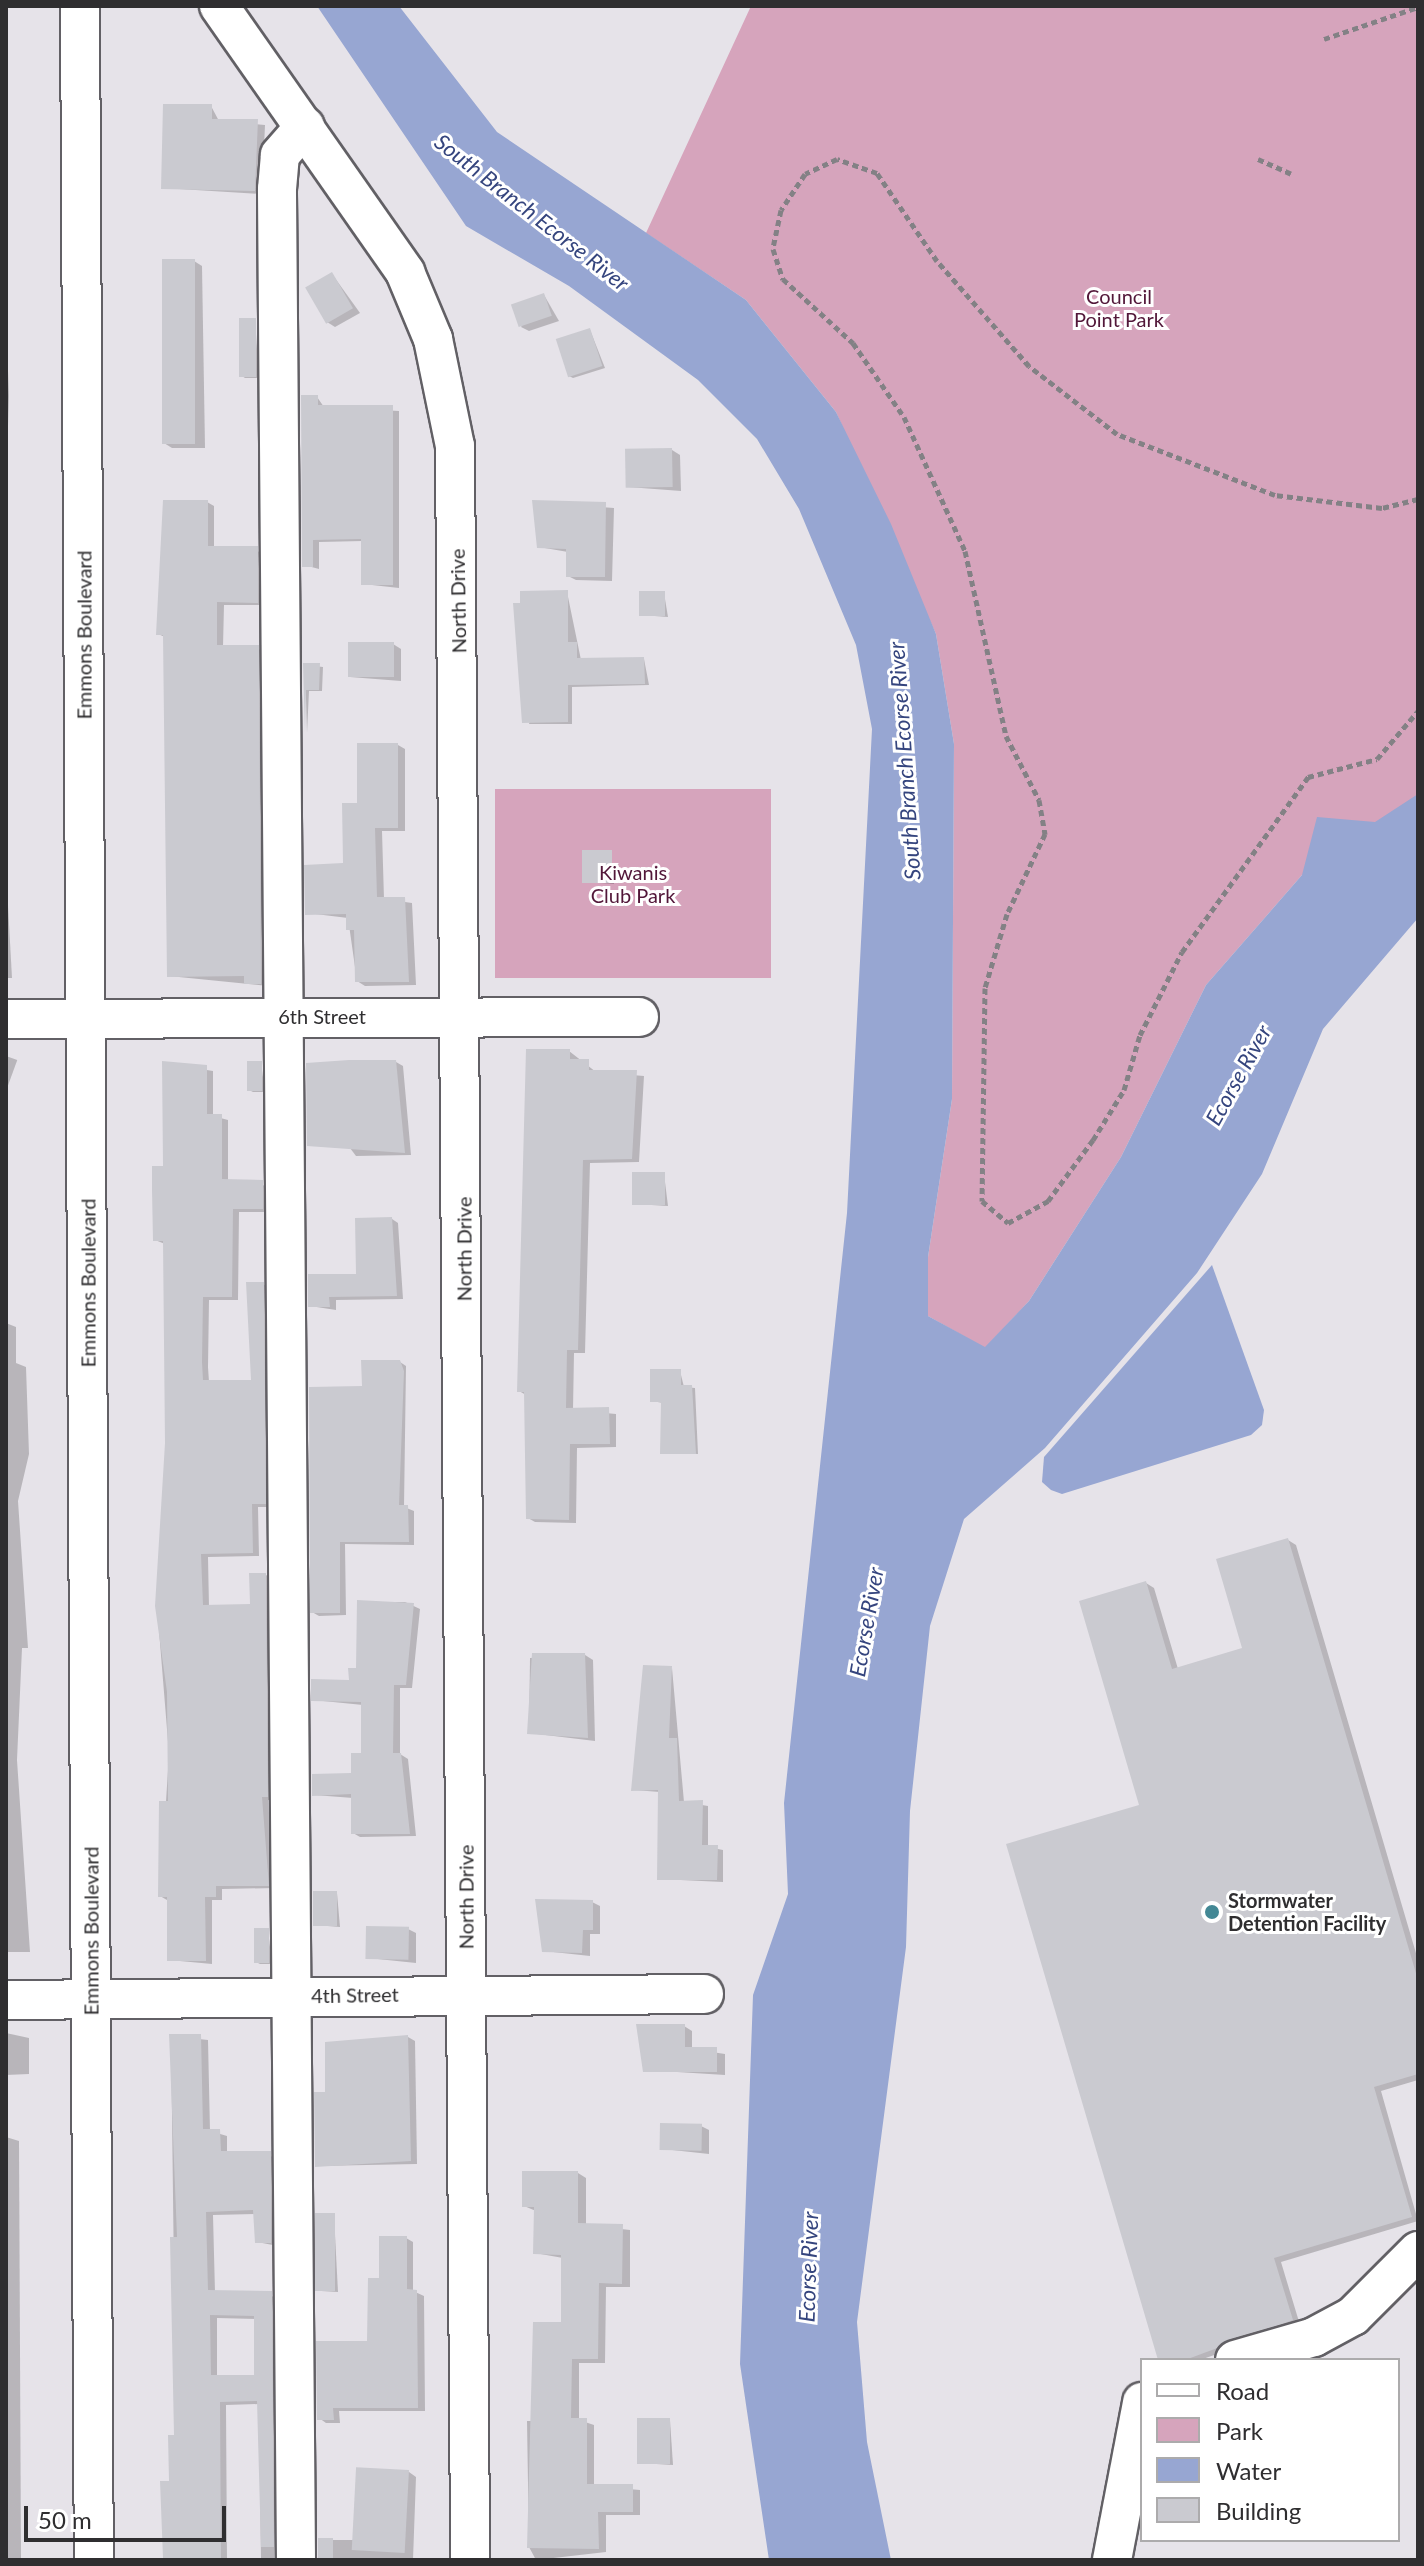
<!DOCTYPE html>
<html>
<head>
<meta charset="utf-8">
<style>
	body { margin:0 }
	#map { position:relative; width:1424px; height:2566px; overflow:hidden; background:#e6e3e9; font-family:Lato,sans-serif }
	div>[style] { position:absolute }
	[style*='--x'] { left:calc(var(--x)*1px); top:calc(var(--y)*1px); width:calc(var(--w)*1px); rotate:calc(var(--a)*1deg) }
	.green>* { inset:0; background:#d6a4bc; transform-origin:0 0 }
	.water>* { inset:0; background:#97a6d2 }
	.shadow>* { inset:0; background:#0003; transform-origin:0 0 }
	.building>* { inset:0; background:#cacad0; transform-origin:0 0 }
	.path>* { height:5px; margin-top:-2.5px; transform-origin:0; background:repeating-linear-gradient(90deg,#838185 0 6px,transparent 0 10px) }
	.roads { filter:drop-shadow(2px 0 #626065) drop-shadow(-2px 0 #626065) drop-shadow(0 2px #626065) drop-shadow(0 -2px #626065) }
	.minor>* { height:38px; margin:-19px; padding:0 19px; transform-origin:19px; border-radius:19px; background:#fff }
	.dots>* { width:22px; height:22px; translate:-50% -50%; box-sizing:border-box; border:4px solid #fff; border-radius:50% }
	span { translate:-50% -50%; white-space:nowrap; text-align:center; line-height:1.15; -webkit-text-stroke:6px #fff; paint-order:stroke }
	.park-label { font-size:20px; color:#521739 }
	.street-label { font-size:20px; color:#2f2e30 }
	.poi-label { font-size:20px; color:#2f2e30; font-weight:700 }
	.left { translate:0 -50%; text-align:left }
	.water-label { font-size:22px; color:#35457e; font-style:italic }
	.frame { position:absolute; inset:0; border:8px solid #2f2e30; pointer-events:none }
	.legend { position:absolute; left:1140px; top:2358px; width:260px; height:184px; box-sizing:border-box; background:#fff; border:2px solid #acabac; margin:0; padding:10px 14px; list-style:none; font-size:24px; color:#2f2e30 }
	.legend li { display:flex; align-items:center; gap:16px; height:40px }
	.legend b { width:40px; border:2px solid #acabac }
	.scale { position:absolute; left:24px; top:2506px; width:202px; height:36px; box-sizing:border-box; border:4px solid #2f2e30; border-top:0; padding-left:10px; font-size:24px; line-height:28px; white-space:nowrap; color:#2f2e30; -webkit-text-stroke:6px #fff; paint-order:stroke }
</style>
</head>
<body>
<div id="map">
	<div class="green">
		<i style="clip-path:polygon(751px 6px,1418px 6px,1418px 832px,1302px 875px,1206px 985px,1121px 1157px,1029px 1301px,985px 1348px,928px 1316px,928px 1257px,952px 1099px,954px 744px,936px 634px,836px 412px,746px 300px,646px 233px)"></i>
		<i style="left:771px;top:789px;width:189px;height:276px;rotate:90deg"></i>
	</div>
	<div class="water">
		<i style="clip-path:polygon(317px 6px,399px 6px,497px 132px,746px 300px,836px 412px,891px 524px,936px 634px,954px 744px,952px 1099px,928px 1257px,928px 1316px,985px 1347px,1029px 1301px,1121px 1157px,1206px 985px,1302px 875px,1317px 817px,1375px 822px,1418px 794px,1418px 918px,1323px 1029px,1262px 1174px,1197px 1273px,1045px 1448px,964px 1519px,930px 1626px,910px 1811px,906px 1947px,857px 2322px,867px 2442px,891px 2560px,769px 2560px,740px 2364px,753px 1995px,788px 1894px,784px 1803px,847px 1213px,872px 729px,856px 645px,799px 509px,757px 439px,698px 380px,569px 286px,466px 226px)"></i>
		<i style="clip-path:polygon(1212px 1265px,1264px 1410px,1262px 1425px,1251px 1435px,1062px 1494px,1051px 1490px,1042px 1482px,1044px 1457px)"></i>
	</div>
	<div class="shadow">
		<i style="clip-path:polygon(211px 106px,219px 121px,265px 125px,262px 194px,163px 188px)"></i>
		<i style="clip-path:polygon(194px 261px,202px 266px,205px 448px,172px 448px,164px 443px)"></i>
		<i style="clip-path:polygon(332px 274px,360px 313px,335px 327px,327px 322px)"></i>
		<i style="clip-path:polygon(544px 295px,559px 321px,529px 331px,521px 327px)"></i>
		<i style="clip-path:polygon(6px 319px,9px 396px,6px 486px)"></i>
		<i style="clip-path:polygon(255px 320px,259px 378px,245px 378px,242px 376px)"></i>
		<i style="clip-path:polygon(590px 330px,605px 368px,573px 378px,569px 376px)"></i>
		<i style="clip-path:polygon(317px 397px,324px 407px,399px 411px,399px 588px,363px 584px,363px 541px,319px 542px,319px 569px,304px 565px)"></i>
		<i style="clip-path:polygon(672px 450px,680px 455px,681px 491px,628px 487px)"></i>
		<i style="clip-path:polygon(207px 502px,214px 506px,214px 548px,264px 552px,265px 605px,224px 605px,223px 647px,265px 650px,268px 986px,169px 976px,165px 637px,158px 634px)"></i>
		<i style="clip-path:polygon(534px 502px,614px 508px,612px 581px,576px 580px,568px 576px,568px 552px,539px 547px)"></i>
		<i style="clip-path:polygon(567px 592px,581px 660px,644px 659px,649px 685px,572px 687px,572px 724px,529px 724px)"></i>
		<i style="clip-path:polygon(664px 593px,668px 617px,641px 615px)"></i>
		<i style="clip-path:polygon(393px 644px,401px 649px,401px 681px,350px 677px)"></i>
		<i style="clip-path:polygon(305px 665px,323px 667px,322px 691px,309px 691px,307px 733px)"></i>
		<i style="clip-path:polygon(398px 745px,405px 749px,405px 831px,382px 831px,384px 899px,412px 903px,416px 985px,365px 986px,357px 981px,348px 918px,307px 913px,345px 865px,359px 805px)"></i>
		<i style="clip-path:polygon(611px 852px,614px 884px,584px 882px)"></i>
		<i style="clip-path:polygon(6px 869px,12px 978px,6px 978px)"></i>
		<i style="clip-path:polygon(569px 1051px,596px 1072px,644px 1076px,639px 1162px,590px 1163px,585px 1353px,574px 1353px,573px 1410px,616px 1414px,616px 1447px,577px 1448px,576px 1523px,535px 1522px,528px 1518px,526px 1395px,519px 1391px)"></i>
		<i style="left:6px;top:1056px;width:12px;height:199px;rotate:20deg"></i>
		<i style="clip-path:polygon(396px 1062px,403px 1066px,411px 1155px,356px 1156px,350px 1148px,309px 1145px)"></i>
		<i style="clip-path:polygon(164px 1063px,213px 1071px,213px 1116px,228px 1120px,228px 1181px,269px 1186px,270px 1212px,239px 1212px,238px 1300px,209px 1300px,208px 1367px,209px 1382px,253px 1382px,263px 1284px,270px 1288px,272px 1507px,258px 1507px,259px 1556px,208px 1557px,209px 1607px,252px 1606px,266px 1575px,272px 1579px,274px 1800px,268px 1800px,275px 1888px,222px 1889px,222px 1900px,212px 1900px,212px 1964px,169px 1960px,167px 1900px,160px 1896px,169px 1754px,157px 1606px,168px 1509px,165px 1244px,155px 1240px,166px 1168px)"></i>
		<i style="clip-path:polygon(261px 1063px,265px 1092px,253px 1092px,249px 1090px)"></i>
		<i style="clip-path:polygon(664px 1174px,668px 1206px,635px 1204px)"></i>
		<i style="clip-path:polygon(392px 1219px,398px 1223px,403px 1299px,336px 1300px,336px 1310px,310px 1306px,358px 1276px)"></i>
		<i style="clip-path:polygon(6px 1323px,16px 1327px,16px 1363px,26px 1367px,29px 1454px,18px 1501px,28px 1648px,22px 1648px,17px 1760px,30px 1952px,6px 1952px)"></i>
		<i style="clip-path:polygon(400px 1362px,406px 1366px,404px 1507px,414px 1511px,414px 1545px,345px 1544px,346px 1615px,319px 1616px,312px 1612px,364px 1388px)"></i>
		<i style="clip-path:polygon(680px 1371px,684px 1387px,695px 1388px,698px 1454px,662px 1452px,663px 1403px,652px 1401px)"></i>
		<i style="clip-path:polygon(1288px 1540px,1296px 1545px,1418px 1960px,1418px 2080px,1381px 2091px,1418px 2221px,1281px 2262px,1300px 2325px,1200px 2360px,1160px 2360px,1141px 1806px,1146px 1583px,1154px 1588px,1178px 1669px,1244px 1649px)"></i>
		<i style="clip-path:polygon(359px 1602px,405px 1602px,420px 1609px,412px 1688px,400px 1688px,400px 1754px,408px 1759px,416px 1836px,360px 1837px,353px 1833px,353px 1798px,314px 1795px,354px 1775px,363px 1755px,363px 1705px,313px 1700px,351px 1682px,358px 1670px)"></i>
		<i style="clip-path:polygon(585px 1655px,593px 1660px,595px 1741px,529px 1733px,530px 1658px)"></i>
		<i style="clip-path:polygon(672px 1668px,684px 1802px,708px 1806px,708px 1847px,723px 1850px,723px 1882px,659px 1879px,660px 1792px,634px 1790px)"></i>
		<i style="clip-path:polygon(337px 1893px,340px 1927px,315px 1925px)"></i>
		<i style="clip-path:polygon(592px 1902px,600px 1906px,600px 1934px,590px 1934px,590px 1956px,544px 1951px)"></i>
		<i style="clip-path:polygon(408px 1929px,416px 1933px,416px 1963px,368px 1958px)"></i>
		<i style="clip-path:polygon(268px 1930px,272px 1964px,260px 1964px,256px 1962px)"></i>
		<i style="clip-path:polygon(684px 2026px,692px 2031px,692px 2049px,725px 2054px,725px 2075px,645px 2070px)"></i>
		<i style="clip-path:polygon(6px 2033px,29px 2038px,29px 2074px,6px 2075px)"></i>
		<i style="clip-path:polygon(evenodd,171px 2036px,208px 2040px,210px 2131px,227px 2136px,227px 2153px,278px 2157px,278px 2246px,257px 2242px,255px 2214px,213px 2215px,215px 2292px,279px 2297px,284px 2560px,261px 2560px,259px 2404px,226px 2405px,227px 2560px,165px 2557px,176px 2437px,171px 2036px,217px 2318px,256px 2319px,256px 2377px,217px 2377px,217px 2318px)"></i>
		<i style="clip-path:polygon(408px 2037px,415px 2041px,417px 2164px,317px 2166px)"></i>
		<i style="clip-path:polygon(701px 2126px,709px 2130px,709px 2154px,663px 2149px)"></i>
		<i style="clip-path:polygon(6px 2137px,19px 2141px,21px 2560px,6px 2560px)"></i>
		<i style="clip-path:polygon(578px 2173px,586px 2178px,586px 2225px,630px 2230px,630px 2287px,606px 2287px,605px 2363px,579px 2363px,579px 2420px,594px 2425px,594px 2486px,640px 2490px,640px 2515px,606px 2515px,606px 2552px,536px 2560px,529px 2547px,527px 2421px,536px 2421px,563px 2324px,563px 2258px,535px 2253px,536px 2211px,524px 2206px)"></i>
		<i style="clip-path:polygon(334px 2215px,338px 2292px,321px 2291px,318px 2289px)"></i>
		<i style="clip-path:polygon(406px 2238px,413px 2242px,413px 2291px,424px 2296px,425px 2411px,339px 2411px,340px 2423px,326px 2423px,319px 2418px,369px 2343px,381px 2280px)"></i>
		<i style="clip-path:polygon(670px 2420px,673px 2465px,639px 2463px)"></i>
		<i style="clip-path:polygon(409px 2472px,416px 2477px,413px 2560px,318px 2560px,320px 2540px,358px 2540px,358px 2473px)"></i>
	</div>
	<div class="building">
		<i style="clip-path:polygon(163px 104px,212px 104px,212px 119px,258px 119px,255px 191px,161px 189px)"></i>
		<i style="left:162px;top:259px;width:33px;height:185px"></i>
		<i style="left:332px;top:272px;width:42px;height:31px;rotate:60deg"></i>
		<i style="left:544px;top:293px;width:24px;height:35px;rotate:71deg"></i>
		<i style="left:239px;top:318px;width:17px;height:59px"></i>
		<i style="left:590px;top:328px;width:40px;height:36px;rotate:72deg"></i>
		<i style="clip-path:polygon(301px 395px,318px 395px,318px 405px,393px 405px,393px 585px,361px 585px,361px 539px,313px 540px,313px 567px,302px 567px)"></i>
		<i style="left:672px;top:448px;width:39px;height:47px;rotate:89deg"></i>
		<i style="clip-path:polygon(163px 500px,208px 500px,208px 546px,258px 546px,258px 603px,217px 602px,217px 645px,259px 645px,261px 984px,244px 984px,244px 976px,167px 977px,163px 635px,156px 635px)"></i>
		<i style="clip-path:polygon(532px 500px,606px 502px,605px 577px,566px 577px,566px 549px,537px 548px)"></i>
		<i style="clip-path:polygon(568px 590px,568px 642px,577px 642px,577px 658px,644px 657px,645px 684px,568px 685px,568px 722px,522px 723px,513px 603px,520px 603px,520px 591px)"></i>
		<i style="left:665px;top:591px;width:25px;height:26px;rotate:90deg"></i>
		<i style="left:394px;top:642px;width:35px;height:46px;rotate:90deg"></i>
		<i style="clip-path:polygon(303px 663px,320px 663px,319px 690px,306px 690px,305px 733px)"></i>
		<i style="clip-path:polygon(357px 743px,398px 743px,398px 828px,375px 828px,377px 897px,405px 897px,409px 982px,355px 982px,354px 930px,346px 930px,346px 914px,305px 915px,304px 865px,343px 863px,342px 803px,357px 803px)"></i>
		<i style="left:582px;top:850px;width:30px;height:33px"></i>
		<i style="clip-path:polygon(526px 1049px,570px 1049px,570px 1059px,589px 1059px,589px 1070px,637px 1070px,632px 1159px,583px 1160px,578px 1350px,567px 1350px,566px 1408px,609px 1407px,610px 1444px,570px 1444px,569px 1520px,526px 1519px,524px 1392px,517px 1392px)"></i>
		<i style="clip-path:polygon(349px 1060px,396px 1060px,405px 1153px,307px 1146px,306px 1063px)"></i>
		<i style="clip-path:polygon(162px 1061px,207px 1065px,207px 1114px,222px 1114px,222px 1179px,263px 1180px,263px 1209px,233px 1209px,232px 1297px,203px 1297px,202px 1362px,203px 1380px,251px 1380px,246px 1282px,264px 1282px,266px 1504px,252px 1504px,253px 1553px,201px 1554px,203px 1605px,250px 1604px,249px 1573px,266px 1573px,268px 1797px,262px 1797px,269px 1886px,216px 1886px,216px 1897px,205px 1897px,206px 1961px,167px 1961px,167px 1897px,158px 1897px,159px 1801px,168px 1801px,167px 1692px,155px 1606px,165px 1443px,163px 1241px,153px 1241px,152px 1190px,152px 1166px,163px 1166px)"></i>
		<i style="left:247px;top:1061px;width:15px;height:30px"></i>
		<i style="left:665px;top:1172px;width:33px;height:33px;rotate:90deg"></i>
		<i style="clip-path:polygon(392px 1217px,397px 1296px,329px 1297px,330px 1307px,308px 1307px,308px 1274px,356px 1274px,355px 1218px)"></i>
		<i style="clip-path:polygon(361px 1360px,400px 1360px,404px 1371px,399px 1505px,408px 1505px,409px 1542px,340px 1542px,340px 1613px,310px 1613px,309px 1387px,362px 1386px)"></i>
		<i style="clip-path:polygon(650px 1369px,681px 1369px,681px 1385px,692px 1385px,696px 1454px,660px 1454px,661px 1402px,650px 1402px)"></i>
		<i style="clip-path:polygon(1288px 1538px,1418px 1980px,1418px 2074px,1374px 2087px,1412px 2217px,1274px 2258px,1293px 2320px,1185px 2360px,1158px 2360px,1006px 1844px,1139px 1805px,1079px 1601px,1146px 1581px,1172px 1669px,1242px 1648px,1216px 1559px)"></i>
		<i style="clip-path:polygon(357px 1600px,414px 1603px,406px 1685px,394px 1685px,393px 1753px,401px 1753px,410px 1834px,351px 1834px,351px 1794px,312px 1796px,312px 1774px,351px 1773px,351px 1753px,361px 1753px,361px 1702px,311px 1701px,311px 1679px,349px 1680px,348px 1668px,356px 1668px)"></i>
		<i style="clip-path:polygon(532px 1653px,585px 1653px,588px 1738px,527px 1734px)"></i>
		<i style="clip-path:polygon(643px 1665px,672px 1666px,669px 1738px,677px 1738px,679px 1801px,703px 1800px,702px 1845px,718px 1845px,717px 1880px,657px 1880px,658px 1790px,631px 1791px)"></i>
		<i style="left:313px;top:1891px;width:24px;height:35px"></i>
		<i style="clip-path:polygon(535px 1899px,593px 1900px,593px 1930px,583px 1930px,582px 1953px,542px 1952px)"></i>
		<i style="left:366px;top:1926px;width:43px;height:33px;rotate:1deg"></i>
		<i style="left:254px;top:1928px;width:15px;height:35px"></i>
		<i style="clip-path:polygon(636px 2024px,685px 2024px,685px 2047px,717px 2047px,717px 2072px,643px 2072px)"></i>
		<i style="clip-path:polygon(evenodd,169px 2034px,201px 2034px,203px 2129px,220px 2129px,221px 2151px,271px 2151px,271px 2243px,255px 2243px,253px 2210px,206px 2212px,208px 2290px,272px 2291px,274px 2547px,261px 2547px,257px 2401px,220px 2402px,221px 2559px,211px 2560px,163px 2558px,160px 2481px,169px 2481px,168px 2435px,174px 2435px,170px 2237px,177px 2237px,169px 2034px,210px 2315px,254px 2316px,254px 2375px,211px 2375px,210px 2315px)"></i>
		<i style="clip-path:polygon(408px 2035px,411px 2161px,315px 2167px,314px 2092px,325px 2092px,325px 2042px)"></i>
		<i style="left:660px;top:2123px;width:42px;height:27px;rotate:1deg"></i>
		<i style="clip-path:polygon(522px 2171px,578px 2171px,578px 2223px,623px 2224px,622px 2284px,599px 2283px,598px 2359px,572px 2359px,571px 2418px,587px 2418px,587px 2484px,633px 2484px,633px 2512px,598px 2512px,599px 2549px,527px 2548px,533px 2322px,561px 2322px,561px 2255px,533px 2254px,534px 2207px,522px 2207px)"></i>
		<i style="left:315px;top:2213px;width:20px;height:78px"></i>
		<i style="clip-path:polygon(379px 2236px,407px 2236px,407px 2289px,417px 2290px,418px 2408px,333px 2408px,334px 2420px,317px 2420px,316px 2341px,367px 2341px,368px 2278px,379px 2278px)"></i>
		<i style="left:637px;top:2418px;width:33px;height:46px"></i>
		<i style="left:409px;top:2470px;width:83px;height:53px;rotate:93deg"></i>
		<i style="left:318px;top:2538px;width:15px;height:22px"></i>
	</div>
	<div class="path">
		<i style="--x:1324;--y:39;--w:99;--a:-18.8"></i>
		<i style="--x:1258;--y:159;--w:36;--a:24"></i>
		<i style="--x:1418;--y:499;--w:37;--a:166"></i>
		<i style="--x:1382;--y:508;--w:108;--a:-173.1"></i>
		<i style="--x:1275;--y:495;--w:169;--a:-158.9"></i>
		<i style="--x:1117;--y:434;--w:111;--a:-142.3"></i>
		<i style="--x:1029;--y:366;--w:140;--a:-131.2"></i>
		<i style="--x:937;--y:261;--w:107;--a:-124.3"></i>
		<i style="--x:877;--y:173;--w:42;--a:-160.7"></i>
		<i style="--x:837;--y:159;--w:35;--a:155"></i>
		<i style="--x:805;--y:174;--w:43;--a:123.7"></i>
		<i style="--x:781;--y:210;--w:40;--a:102"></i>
		<i style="--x:773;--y:249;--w:32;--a:72"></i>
		<i style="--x:783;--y:279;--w:95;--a:42.4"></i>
		<i style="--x:853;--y:343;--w:90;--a:55.4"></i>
		<i style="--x:904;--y:417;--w:147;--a:65.5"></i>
		<i style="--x:965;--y:551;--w:189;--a:77.5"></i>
		<i style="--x:1006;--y:736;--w:72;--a:62.7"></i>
		<i style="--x:1039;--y:800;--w:35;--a:80"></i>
		<i style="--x:1045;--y:834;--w:89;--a:115.4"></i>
		<i style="--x:1007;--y:914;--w:77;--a:106.6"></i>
		<i style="--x:985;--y:988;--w:213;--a:90.8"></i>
		<i style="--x:982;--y:1201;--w:34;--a:40"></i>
		<i style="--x:1008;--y:1223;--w:46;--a:-28.8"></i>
		<i style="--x:1048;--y:1201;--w:76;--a:-53.6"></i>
		<i style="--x:1093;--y:1140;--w:59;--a:-58.2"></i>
		<i style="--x:1124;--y:1090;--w:57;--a:-73.8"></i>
		<i style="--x:1140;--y:1035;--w:93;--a:-63.2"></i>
		<i style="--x:1182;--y:952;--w:216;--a:-54.2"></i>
		<i style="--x:1308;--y:777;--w:71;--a:-14.6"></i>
		<i style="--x:1377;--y:759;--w:63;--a:-49.5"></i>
	</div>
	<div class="roads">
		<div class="minor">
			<i style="--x:80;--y:6;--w:2554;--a:89.69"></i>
			<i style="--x:219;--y:6;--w:325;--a:55"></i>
			<i style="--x:405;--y:272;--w:73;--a:67.3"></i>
			<i style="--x:433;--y:339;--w:109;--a:78.4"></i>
			<i style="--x:455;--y:446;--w:2114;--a:89.59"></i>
			<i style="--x:6;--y:1019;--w:633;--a:-0.18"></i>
			<i style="--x:6;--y:2000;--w:698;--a:-0.49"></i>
			<i style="--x:1235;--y:2360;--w:82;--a:-16.2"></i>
			<i style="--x:1314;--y:2337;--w:44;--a:-28.3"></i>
			<i style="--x:1353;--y:2316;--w:92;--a:-45"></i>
			<i style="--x:296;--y:2560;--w:2371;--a:-90.46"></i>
			<i style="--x:277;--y:189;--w:34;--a:-85"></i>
			<i style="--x:280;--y:155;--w:38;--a:-49"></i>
			<i style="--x:1112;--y:2560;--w:161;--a:-79.2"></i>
		</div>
	</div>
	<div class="dots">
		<i style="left:1212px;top:1912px;background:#438895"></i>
	</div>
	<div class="park-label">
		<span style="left:1119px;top:308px">Council<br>Point Park</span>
		<span style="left:633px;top:884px">Kiwanis<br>Club Park</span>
	</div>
	<div class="street-label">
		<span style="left:458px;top:601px;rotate:-91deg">North Drive</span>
		<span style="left:84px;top:635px;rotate:-90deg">Emmons Boulevard</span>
		<span style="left:322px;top:1016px">6th Street</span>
		<span style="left:464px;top:1249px;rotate:-90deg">North Drive</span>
		<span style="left:88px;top:1283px;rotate:-90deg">Emmons Boulevard</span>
		<span style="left:466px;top:1897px;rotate:-90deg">North Drive</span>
		<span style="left:91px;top:1931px;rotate:-90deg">Emmons Boulevard</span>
		<span style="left:355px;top:1995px;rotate:-1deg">4th Street</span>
	</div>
	<div class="poi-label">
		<span class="left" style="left:1228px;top:1912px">Stormwater<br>Detention Facility</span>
	</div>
	<div class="water-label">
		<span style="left:532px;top:212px;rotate:38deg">South Branch Ecorse River</span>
		<span style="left:904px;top:761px;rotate:-94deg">South Branch Ecorse River</span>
		<span style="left:1238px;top:1075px;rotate:-61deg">Ecorse River</span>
		<span style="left:866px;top:1622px;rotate:-80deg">Ecorse River</span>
		<span style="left:808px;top:2267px;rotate:-88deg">Ecorse River</span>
	</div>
	<div class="frame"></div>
	<ul class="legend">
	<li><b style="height:10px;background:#fff"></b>Road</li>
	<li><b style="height:22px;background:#d6a4bc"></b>Park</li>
	<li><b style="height:22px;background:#97a6d2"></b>Water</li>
	<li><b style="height:22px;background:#cacad0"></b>Building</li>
	</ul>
	<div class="scale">50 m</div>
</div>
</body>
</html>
